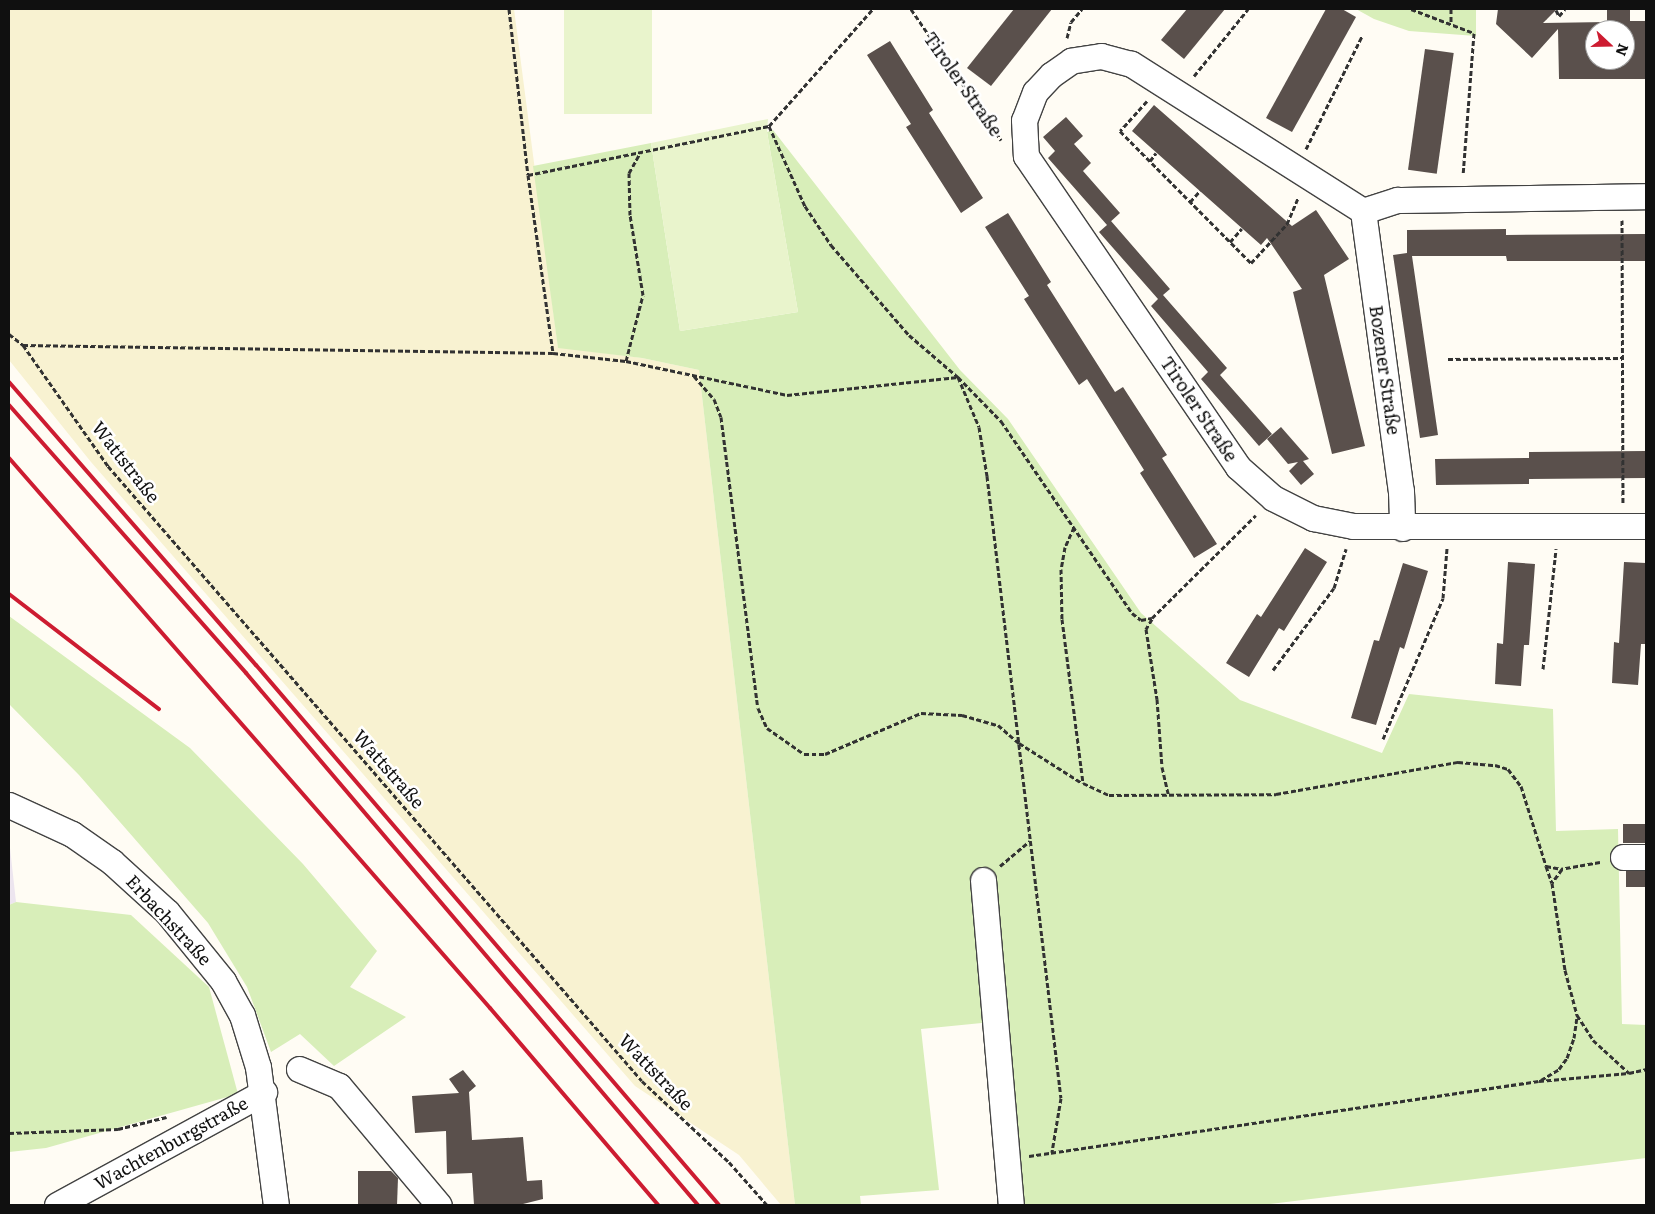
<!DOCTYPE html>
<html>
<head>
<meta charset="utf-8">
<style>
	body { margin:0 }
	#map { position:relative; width:1655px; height:1214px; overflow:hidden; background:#fffcf4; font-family:Literata,serif }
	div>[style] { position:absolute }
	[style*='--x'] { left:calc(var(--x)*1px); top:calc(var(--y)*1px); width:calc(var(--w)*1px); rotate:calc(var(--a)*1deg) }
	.industrial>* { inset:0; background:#ede5ef }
	.farmland>* { inset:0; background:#f8f2d1 }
	.green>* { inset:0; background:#d8eeb9 }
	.pitch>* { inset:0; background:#e9f4cc; transform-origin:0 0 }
	.building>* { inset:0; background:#5a504c; transform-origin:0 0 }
	.path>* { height:3px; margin-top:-1.5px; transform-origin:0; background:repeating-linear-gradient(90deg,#323232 0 5px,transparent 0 7.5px) }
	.roads { filter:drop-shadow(1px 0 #434343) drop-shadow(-1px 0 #434343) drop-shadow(0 1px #434343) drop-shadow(0 -1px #434343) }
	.minor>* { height:25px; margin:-12.5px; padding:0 12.5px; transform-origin:12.5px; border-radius:12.5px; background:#fff }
	.rail>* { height:4px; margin:-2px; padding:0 2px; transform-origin:2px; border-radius:2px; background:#cd1c31 }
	span { translate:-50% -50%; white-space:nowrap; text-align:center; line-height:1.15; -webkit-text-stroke:5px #fff; paint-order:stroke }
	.street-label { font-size:18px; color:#101010 }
	.frame { position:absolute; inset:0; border:10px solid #101010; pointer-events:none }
	.north { position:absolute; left:1585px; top:20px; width:50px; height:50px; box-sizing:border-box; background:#fff; border:1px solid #9f9f9f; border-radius:50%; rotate:111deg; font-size:14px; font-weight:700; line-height:20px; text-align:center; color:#101010 }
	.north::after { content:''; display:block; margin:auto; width:18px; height:22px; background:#cd1c31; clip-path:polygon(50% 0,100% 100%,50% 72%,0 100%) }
</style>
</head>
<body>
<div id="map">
	<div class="industrial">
		<i style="clip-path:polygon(9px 839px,16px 902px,9px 905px)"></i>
	</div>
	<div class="farmland">
		<i style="clip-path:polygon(9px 9px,514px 9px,558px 347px,642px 358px,699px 370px,795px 1205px,781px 1205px,739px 1155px,635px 1086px,91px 462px,9px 360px)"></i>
	</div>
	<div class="green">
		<i style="clip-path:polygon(1356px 9px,1476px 9px,1476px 36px,1409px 31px,1374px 19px)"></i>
		<i style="clip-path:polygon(773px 130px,960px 370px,1008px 419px,1141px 613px,1240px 700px,1382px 753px,1409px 694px,1553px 709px,1556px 831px,1618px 829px,1622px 1024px,1646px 1025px,1646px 1158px,1261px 1205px,1017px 1205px,1002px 1021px,921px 1029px,939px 1190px,860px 1196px,861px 1205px,795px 1205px,699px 370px,642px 358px,558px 348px,533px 166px,651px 143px,680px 331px,798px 312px,767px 132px)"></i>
		<i style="clip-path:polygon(9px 616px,190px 748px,303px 864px,377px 951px,350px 987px,406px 1017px,334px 1066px,300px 1034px,271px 1052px,247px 987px,208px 923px,79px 775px,9px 704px)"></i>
		<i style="clip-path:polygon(16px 902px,131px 915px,209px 987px,238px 1094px,46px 1148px,9px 1152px,9px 905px)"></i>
	</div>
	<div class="pitch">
		<i style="left:564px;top:9px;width:88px;height:105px"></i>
		<i style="clip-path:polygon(768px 119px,767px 132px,798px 312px,680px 331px,651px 143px)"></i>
	</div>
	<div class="building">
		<i style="clip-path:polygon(1014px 9px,1052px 9px,991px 86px,967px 68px)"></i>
		<i style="clip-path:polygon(1187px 9px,1225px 9px,1184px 59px,1161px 40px)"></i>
		<i style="clip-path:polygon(1326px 9px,1342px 9px,1356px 17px,1292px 132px,1266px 118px)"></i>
		<i style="clip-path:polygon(evenodd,1498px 9px,1557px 9px,1543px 23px,1607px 22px,1607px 9px,1630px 9px,1630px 21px,1646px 21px,1646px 79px,1559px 79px,1558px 29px,1532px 58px,1496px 24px,1498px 9px,1595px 30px,1625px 30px,1625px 60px,1595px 60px,1595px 30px)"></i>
		<i style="clip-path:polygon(890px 41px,933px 110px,929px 113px,983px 198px,961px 213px,906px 127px,911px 124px,867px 55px)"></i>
		<i style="left:1425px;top:49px;width:29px;height:122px;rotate:8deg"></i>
		<i style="clip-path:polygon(1154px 105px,1292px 226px,1316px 210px,1349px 259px,1324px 275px,1365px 446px,1332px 454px,1293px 292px,1302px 289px,1267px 238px,1261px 245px,1132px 131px)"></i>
		<i style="clip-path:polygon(1066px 117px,1083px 136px,1074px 144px,1091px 163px,1083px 171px,1120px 213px,1108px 224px,1111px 221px,1170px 289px,1163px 295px,1227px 368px,1220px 375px,1272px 434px,1259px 446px,1201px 379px,1208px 372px,1151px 306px,1158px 299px,1099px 232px,1107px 225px,1048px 158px,1055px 151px,1043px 137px)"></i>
		<i style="clip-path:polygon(1008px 213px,1051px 282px,1047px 285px,1115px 392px,1123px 387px,1167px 455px,1162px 458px,1217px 544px,1194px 558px,1140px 473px,1144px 470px,1087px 379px,1079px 385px,1024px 299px,1029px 296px,985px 227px)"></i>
		<i style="clip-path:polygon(1506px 229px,1506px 235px,1646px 234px,1646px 261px,1507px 261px,1506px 256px,1412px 256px,1438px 435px,1420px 438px,1393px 255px,1407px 253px,1407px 230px)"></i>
		<i style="clip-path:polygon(1281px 427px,1309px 459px,1303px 461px,1314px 474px,1301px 485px,1289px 471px,1298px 462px,1288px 464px,1267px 439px)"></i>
		<i style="clip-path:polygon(1646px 451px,1646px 478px,1529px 479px,1529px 484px,1436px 485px,1435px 459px,1529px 458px,1529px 452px)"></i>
		<i style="clip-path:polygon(1305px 548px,1327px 562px,1284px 631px,1279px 628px,1249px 677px,1226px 663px,1257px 614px,1261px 617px)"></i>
		<i style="clip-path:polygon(1508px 562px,1535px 564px,1529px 645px,1524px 645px,1521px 686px,1495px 684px,1497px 643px,1503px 644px)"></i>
		<i style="clip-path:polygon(1624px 562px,1646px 563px,1646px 644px,1641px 644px,1638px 685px,1612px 683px,1614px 642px,1619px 643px)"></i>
		<i style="clip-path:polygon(1403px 563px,1428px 571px,1404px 649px,1400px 647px,1376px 725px,1351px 718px,1374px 640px,1379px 641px)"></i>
		<i style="left:1646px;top:824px;width:19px;height:23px;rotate:90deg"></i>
		<i style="left:1626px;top:871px;width:20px;height:16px"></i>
		<i style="clip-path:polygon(463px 1070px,476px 1086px,469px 1092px,472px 1140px,523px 1137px,527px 1181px,542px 1180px,543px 1199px,519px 1205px,474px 1205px,472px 1173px,447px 1174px,446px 1131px,415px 1133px,412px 1096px,459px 1093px,449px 1079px)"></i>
		<i style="clip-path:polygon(358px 1171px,391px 1171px,398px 1178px,397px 1205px,358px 1205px)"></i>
	</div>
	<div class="path">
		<i style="--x:509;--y:9;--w:167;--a:83.5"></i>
		<i style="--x:528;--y:175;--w:246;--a:-11.5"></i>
		<i style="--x:769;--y:126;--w:157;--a:-48.4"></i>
		<i style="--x:911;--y:9;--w:159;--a:55.5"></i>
		<i style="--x:1411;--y:9;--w:67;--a:20.9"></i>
		<i style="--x:1474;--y:33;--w:142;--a:94.4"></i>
		<i style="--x:1451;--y:9;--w:14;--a:90"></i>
		<i style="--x:1556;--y:10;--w:7;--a:63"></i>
		<i style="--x:1559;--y:16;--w:9;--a:-49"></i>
		<i style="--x:1067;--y:38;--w:16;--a:-76"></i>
		<i style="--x:1071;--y:22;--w:17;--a:-50"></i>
		<i style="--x:1194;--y:76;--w:86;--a:-51.1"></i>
		<i style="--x:1147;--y:101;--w:40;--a:132"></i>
		<i style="--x:1120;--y:131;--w:186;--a:45.2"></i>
		<i style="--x:1251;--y:263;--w:53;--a:-47.3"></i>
		<i style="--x:1287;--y:224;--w:28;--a:-67"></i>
		<i style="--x:769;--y:126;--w:88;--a:65.8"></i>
		<i style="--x:805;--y:206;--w:47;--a:56.3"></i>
		<i style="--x:831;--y:245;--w:119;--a:49.1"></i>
		<i style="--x:909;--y:335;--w:65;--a:40.6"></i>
		<i style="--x:958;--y:377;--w:62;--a:45.7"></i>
		<i style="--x:1001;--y:421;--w:232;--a:55.7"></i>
		<i style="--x:1132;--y:613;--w:11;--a:38"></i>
		<i style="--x:1141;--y:620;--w:11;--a:-10"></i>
		<i style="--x:1152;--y:618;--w:146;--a:-44.7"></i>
		<i style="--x:1306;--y:149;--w:126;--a:-63.6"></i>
		<i style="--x:1150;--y:161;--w:10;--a:-53"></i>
		<i style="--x:528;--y:175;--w:180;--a:82"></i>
		<i style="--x:1190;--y:202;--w:15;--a:-48"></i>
		<i style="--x:1622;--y:220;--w:283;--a:89.8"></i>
		<i style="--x:1230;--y:242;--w:18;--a:-49"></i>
		<i style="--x:9;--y:334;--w:18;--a:38"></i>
		<i style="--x:23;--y:345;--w:148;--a:54.9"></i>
		<i style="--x:108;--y:466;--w:814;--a:49.03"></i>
		<i style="--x:642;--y:1081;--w:119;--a:43"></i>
		<i style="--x:729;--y:1162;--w:57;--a:48.5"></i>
		<i style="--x:23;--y:345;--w:530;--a:0.86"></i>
		<i style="--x:553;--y:353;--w:73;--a:6.3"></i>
		<i style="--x:626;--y:361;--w:165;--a:11.9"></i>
		<i style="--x:787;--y:395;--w:172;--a:-6"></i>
		<i style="--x:958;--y:377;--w:54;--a:67.2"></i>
		<i style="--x:979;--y:427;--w:50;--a:80.7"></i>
		<i style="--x:987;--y:476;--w:626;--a:83.22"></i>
		<i style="--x:1061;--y:1098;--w:55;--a:99.5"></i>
		<i style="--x:1448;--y:359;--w:175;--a:-0.3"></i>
		<i style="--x:626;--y:361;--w:68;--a:-75.6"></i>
		<i style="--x:643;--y:295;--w:81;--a:-99.2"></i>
		<i style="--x:630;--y:215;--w:42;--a:-91.4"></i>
		<i style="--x:629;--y:173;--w:23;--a:-61"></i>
		<i style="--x:694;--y:376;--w:30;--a:49"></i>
		<i style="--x:714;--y:399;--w:19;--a:69"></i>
		<i style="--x:721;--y:417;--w:293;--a:82.8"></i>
		<i style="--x:758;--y:708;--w:22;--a:66"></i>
		<i style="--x:767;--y:728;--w:45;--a:35.1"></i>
		<i style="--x:804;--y:754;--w:21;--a:0"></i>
		<i style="--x:825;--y:754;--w:104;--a:-23.1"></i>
		<i style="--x:921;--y:713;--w:41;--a:2.8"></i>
		<i style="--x:962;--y:715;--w:37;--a:16"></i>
		<i style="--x:998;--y:725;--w:28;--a:41"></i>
		<i style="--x:1019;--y:743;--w:75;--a:32.4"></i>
		<i style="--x:1074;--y:527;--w:22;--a:114"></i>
		<i style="--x:1065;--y:547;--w:22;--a:100"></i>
		<i style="--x:1061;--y:569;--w:50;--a:88.9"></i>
		<i style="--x:1062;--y:619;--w:165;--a:82.7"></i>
		<i style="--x:1083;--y:783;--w:29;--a:25"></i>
		<i style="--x:1109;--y:795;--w:167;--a:-0.3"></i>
		<i style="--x:1276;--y:794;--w:185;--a:-10"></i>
		<i style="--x:1458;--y:762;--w:37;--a:5"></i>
		<i style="--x:1495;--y:765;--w:14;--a:17"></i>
		<i style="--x:1508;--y:769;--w:21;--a:53"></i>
		<i style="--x:1521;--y:786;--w:84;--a:72.6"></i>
		<i style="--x:1546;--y:866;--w:16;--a:11"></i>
		<i style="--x:1152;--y:619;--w:12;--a:121"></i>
		<i style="--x:1146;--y:629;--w:71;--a:81.1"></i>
		<i style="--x:1157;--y:699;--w:68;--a:85.8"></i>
		<i style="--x:1162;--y:767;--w:28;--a:77"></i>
		<i style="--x:1543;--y:669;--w:121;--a:-83.8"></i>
		<i style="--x:1273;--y:670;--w:102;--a:-53.4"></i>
		<i style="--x:1334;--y:588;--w:41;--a:-72.9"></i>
		<i style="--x:1383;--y:739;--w:153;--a:-66.9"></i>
		<i style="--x:1443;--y:598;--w:50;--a:-85.4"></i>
		<i style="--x:1600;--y:862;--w:39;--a:170"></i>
		<i style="--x:1562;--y:869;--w:17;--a:126"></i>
		<i style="--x:1552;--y:883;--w:88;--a:81.5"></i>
		<i style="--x:1565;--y:970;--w:47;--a:75.1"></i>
		<i style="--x:1577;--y:1015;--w:30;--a:57"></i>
		<i style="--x:1593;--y:1040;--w:49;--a:42.5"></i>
		<i style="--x:1629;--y:1073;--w:17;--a:-13"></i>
		<i style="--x:1000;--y:866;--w:39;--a:-40"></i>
		<i style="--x:1546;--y:866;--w:18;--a:71"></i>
		<i style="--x:1541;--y:1080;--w:21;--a:-31"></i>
		<i style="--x:1559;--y:1069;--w:14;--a:-54"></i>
		<i style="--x:1567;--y:1058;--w:21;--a:-71"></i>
		<i style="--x:1574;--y:1038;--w:22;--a:-82"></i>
		<i style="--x:9;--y:1133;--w:109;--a:-2.1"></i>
		<i style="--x:118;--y:1129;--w:50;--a:-13.8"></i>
		<i style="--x:1029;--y:1156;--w:515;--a:-8.37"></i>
		<i style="--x:1539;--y:1081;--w:90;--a:-5.1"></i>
	</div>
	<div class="roads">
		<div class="minor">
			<i style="--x:1363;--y:211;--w:275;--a:-147.6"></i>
			<i style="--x:1131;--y:64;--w:31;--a:-165"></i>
			<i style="--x:1101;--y:56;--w:30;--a:171"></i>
			<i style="--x:1071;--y:61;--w:24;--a:145"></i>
			<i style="--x:1051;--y:75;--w:23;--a:133"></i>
			<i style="--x:1035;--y:92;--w:30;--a:111"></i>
			<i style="--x:1024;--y:120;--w:36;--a:87"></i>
			<i style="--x:1026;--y:156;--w:376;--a:55.7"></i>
			<i style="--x:1238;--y:467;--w:47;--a:41.5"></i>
			<i style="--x:1273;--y:498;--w:45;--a:26.6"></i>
			<i style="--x:1313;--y:518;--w:41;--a:11.3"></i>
			<i style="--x:1353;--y:526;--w:293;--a:0"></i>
			<i style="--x:1363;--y:211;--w:283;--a:82.3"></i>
			<i style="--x:1401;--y:491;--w:37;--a:88"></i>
			<i style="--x:1363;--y:211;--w:36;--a:-18"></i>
			<i style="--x:1397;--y:200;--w:249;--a:-0.9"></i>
			<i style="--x:9;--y:805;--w:69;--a:24.7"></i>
			<i style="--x:72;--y:834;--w:49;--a:35"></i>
			<i style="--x:112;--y:862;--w:74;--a:42.3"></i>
			<i style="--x:167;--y:912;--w:89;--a:50.9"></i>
			<i style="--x:223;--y:981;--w:39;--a:61"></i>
			<i style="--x:242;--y:1015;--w:54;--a:72.9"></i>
			<i style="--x:258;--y:1067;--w:139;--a:82.6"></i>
			<i style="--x:1623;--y:857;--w:23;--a:0"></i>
			<i style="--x:983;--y:880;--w:326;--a:85.1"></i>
			<i style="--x:299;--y:1069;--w:43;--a:23"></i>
			<i style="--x:339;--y:1086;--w:155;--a:50"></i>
			<i style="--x:57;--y:1205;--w:236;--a:-28.6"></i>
		</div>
	</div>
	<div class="rail">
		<i style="--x:9;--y:382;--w:376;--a:48.9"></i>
		<i style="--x:256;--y:665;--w:711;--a:49.39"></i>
		<i style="--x:9;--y:405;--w:358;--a:48.5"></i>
		<i style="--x:246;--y:673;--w:698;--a:49.65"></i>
		<i style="--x:9;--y:458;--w:731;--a:48.83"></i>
		<i style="--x:490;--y:1008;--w:259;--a:49.5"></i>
		<i style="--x:9;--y:594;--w:189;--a:37.5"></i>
	</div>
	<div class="street-label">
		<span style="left:963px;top:84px;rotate:55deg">Tiroler Straße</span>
		<span style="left:1385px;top:370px;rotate:82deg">Bozener Straße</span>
		<span style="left:1199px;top:409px;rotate:56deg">Tiroler Straße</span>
		<span style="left:126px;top:462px;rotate:52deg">Wattstraße</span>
		<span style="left:389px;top:769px;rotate:49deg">Wattstraße</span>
		<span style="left:169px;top:920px;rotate:47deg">Erbachstraße</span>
		<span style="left:656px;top:1072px;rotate:46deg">Wattstraße</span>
		<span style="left:171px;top:1143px;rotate:-29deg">Wachtenburgstraße</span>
	</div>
	<div class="frame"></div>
	<div class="north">N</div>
</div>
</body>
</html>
